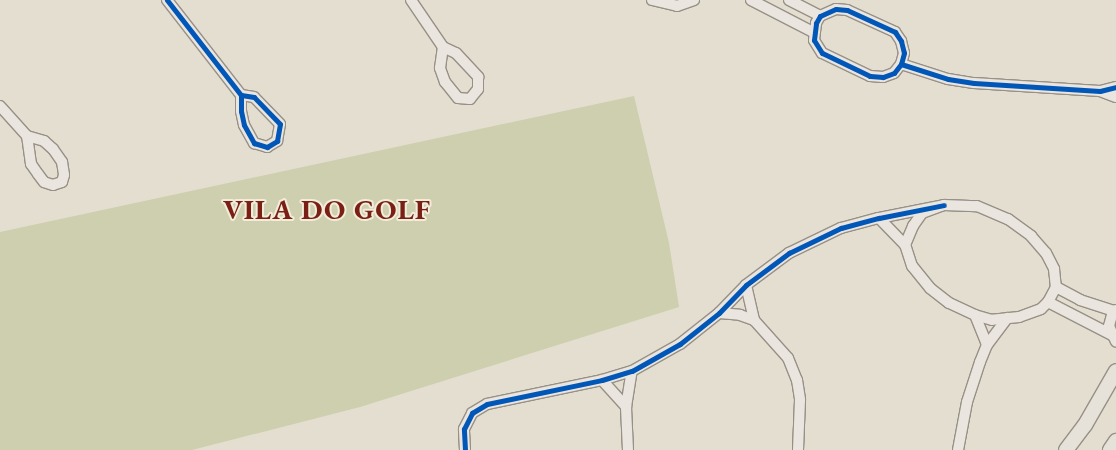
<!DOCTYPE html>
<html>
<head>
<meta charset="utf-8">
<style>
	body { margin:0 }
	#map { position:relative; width:1116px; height:450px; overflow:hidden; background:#e3decf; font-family:"EB Garamond",serif }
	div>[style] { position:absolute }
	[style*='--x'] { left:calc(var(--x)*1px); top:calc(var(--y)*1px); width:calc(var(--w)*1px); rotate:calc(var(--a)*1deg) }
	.green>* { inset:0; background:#cdcfae }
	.roads { filter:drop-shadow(1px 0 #979087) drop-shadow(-1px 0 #979087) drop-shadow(0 1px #979087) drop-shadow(0 -1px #979087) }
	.minor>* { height:10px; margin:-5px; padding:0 5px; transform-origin:5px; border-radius:5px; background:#eae6df }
	.major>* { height:14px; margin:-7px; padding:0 7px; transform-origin:7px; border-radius:7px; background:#e6e2da }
	.cycleway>* { height:5px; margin:-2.5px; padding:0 2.5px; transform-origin:2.5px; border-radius:2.5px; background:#0057b8 }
	span { translate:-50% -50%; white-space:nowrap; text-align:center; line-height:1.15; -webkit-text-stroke:4px #f2ecdb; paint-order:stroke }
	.district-label { font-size:28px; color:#7a1f14; font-weight:700; letter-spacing:1px }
</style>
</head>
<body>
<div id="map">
	<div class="green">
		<i style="clip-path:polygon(634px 96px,669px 243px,679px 307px,360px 407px,192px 450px,0 450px,0 232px)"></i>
	</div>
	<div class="roads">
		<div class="minor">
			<i style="--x:167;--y:0;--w:120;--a:52.1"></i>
			<i style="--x:241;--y:95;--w:16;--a:90"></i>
			<i style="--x:241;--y:111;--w:14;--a:78"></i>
			<i style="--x:244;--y:125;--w:21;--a:61"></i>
			<i style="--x:254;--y:143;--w:14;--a:17"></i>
			<i style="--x:267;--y:147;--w:12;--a:-31"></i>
			<i style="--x:277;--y:141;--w:17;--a:-80"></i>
			<i style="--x:280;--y:124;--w:37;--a:-134"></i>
			<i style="--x:254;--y:97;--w:13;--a:-171"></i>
			<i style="--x:411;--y:0;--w:57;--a:55.8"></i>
			<i style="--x:443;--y:47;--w:14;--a:25"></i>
			<i style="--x:456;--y:53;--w:33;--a:47"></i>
			<i style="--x:478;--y:77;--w:12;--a:90"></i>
			<i style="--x:478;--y:89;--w:13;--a:129"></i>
			<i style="--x:470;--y:99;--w:12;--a:-175"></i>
			<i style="--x:458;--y:98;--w:21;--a:-129"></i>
			<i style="--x:445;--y:82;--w:15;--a:-110"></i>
			<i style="--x:440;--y:68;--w:21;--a:-82"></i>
			<i style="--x:652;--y:0;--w:26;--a:13"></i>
			<i style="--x:677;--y:6;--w:18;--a:-19"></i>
			<i style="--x:751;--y:0;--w:70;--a:27.3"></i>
			<i style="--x:789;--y:0;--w:35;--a:27"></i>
			<i style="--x:836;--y:9;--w:11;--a:5"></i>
			<i style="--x:847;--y:10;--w:53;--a:24.6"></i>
			<i style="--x:895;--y:32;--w:11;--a:56"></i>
			<i style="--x:901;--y:41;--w:12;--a:76"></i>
			<i style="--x:904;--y:53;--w:11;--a:105"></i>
			<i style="--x:901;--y:64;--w:11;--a:128"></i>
			<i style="--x:894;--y:73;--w:12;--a:160"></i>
			<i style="--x:883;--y:77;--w:13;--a:-176"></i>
			<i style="--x:870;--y:76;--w:53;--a:-154.4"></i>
			<i style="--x:822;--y:53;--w:15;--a:-122"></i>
			<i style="--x:814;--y:40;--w:17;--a:-83"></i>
			<i style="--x:816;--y:23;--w:8;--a:-60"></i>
			<i style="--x:820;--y:16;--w:17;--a:-24"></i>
			<i style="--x:901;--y:64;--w:49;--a:17.7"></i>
			<i style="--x:948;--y:79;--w:26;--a:9"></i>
			<i style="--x:974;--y:83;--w:126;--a:3.6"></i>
			<i style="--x:1100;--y:91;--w:16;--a:-14"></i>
			<i style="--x:1100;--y:91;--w:17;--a:21"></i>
			<i style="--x:0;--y:106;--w:40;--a:48"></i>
			<i style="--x:27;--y:136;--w:18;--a:16"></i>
			<i style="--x:44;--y:141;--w:12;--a:42"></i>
			<i style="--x:53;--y:149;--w:16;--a:55"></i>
			<i style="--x:62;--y:162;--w:13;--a:81"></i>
			<i style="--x:64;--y:175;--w:7;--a:106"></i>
			<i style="--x:62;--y:182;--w:9;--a:162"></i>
			<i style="--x:53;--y:185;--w:9;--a:-162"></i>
			<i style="--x:44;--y:182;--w:10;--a:-127"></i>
			<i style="--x:38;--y:174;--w:12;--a:-125"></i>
			<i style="--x:31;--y:164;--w:28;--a:-98"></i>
			<i style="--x:944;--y:205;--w:33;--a:2"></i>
			<i style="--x:977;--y:206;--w:34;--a:23"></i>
			<i style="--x:1008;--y:219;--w:29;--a:36"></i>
			<i style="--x:1031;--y:236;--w:23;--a:49"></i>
			<i style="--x:1046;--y:253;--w:18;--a:63"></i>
			<i style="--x:1054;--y:269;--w:18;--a:84"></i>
			<i style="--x:1056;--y:287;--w:17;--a:118"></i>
			<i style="--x:1048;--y:302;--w:10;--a:135"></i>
			<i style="--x:1041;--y:309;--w:23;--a:160"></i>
			<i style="--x:1019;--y:317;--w:27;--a:174"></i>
			<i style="--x:992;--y:320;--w:18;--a:-164"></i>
			<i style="--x:975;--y:315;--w:29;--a:-155"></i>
			<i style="--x:949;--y:303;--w:24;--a:-142"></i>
			<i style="--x:930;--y:288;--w:28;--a:-129"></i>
			<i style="--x:912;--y:266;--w:22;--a:-108"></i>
			<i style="--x:905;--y:245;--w:21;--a:-67"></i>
			<i style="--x:913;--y:226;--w:16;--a:-55"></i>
			<i style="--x:922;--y:213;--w:23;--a:-20"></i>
			<i style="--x:879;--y:218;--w:37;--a:46"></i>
			<i style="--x:746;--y:285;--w:36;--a:77"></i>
			<i style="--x:754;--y:320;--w:51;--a:48.2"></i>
			<i style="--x:788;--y:358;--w:24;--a:68"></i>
			<i style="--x:797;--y:380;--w:20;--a:81"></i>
			<i style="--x:800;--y:400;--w:50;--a:92.3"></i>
			<i style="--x:1056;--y:287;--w:27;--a:28"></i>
			<i style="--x:1080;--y:300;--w:35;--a:18"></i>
			<i style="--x:1048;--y:302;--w:72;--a:27.3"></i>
			<i style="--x:1116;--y:310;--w:3;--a:162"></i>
			<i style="--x:1113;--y:311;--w:16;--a:105"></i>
			<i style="--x:1109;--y:326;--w:17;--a:66"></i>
			<i style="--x:719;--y:313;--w:21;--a:5"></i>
			<i style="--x:740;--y:315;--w:15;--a:20"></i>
			<i style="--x:975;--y:315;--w:32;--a:68"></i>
			<i style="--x:602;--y:380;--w:36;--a:48"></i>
			<i style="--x:465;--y:450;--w:21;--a:-93"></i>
			<i style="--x:464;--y:429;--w:18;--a:-63"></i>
			<i style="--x:472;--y:413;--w:17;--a:-31"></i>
			<i style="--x:487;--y:404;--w:117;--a:-11.8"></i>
			<i style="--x:602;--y:380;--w:31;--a:-17"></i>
			<i style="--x:632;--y:371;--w:55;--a:-29.4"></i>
			<i style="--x:680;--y:344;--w:50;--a:-38.5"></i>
			<i style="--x:719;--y:313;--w:39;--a:-46"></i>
			<i style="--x:746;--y:285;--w:54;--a:-36.7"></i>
			<i style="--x:789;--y:253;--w:58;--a:-25.7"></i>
			<i style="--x:841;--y:228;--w:39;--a:-15"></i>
			<i style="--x:879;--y:218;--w:66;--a:-11.3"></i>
			<i style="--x:628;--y:450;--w:43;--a:-92.7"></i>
			<i style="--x:626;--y:407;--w:36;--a:-81"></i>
			<i style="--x:958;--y:450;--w:49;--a:-79.4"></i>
			<i style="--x:967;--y:402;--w:42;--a:-72"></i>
			<i style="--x:980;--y:362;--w:18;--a:-68"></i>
			<i style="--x:987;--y:345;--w:34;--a:-53"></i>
		</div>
		<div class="major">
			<i style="--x:1066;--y:450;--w:31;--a:-53"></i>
			<i style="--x:1085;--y:425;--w:62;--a:-60.1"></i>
			<i style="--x:1110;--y:450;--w:11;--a:-56"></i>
		</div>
	</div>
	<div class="cycleway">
		<i style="--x:167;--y:0;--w:120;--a:52.1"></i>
		<i style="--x:241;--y:95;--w:16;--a:90"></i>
		<i style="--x:241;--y:111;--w:14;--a:78"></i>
		<i style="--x:244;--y:125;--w:21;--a:61"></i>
		<i style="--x:254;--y:143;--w:14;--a:17"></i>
		<i style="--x:267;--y:147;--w:12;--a:-31"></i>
		<i style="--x:277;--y:141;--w:17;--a:-80"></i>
		<i style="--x:280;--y:124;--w:37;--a:-134"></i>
		<i style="--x:254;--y:97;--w:13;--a:-171"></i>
		<i style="--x:836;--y:9;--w:11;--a:5"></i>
		<i style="--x:847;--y:10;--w:53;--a:24.6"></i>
		<i style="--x:895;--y:32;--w:11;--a:56"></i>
		<i style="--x:901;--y:41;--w:12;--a:76"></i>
		<i style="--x:904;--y:53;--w:11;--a:105"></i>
		<i style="--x:901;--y:64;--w:11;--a:128"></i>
		<i style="--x:894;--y:73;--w:12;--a:160"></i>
		<i style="--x:883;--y:77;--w:13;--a:-176"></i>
		<i style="--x:870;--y:76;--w:53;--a:-154.4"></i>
		<i style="--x:822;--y:53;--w:15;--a:-122"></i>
		<i style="--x:814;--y:40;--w:17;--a:-83"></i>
		<i style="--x:816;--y:23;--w:8;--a:-60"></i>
		<i style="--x:820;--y:16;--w:17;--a:-24"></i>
		<i style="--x:901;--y:64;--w:49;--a:17.7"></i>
		<i style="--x:948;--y:79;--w:26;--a:9"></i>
		<i style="--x:974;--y:83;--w:126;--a:3.6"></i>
		<i style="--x:1100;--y:91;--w:16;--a:-14"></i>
		<i style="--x:465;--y:450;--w:21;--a:-93"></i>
		<i style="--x:464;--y:429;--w:18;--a:-63"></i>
		<i style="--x:472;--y:413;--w:17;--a:-31"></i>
		<i style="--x:487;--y:404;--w:117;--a:-11.8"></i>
		<i style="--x:602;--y:380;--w:31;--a:-17"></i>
		<i style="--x:632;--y:371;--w:55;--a:-29.4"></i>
		<i style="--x:680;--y:344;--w:50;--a:-38.5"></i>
		<i style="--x:719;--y:313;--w:39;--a:-46"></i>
		<i style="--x:746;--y:285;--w:54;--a:-36.7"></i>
		<i style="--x:789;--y:253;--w:58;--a:-25.7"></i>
		<i style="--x:841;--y:228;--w:39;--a:-15"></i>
		<i style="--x:879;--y:218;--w:66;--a:-11.3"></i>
	</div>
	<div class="district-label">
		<span style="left:327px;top:209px">VILA DO GOLF</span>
	</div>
</div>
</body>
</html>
